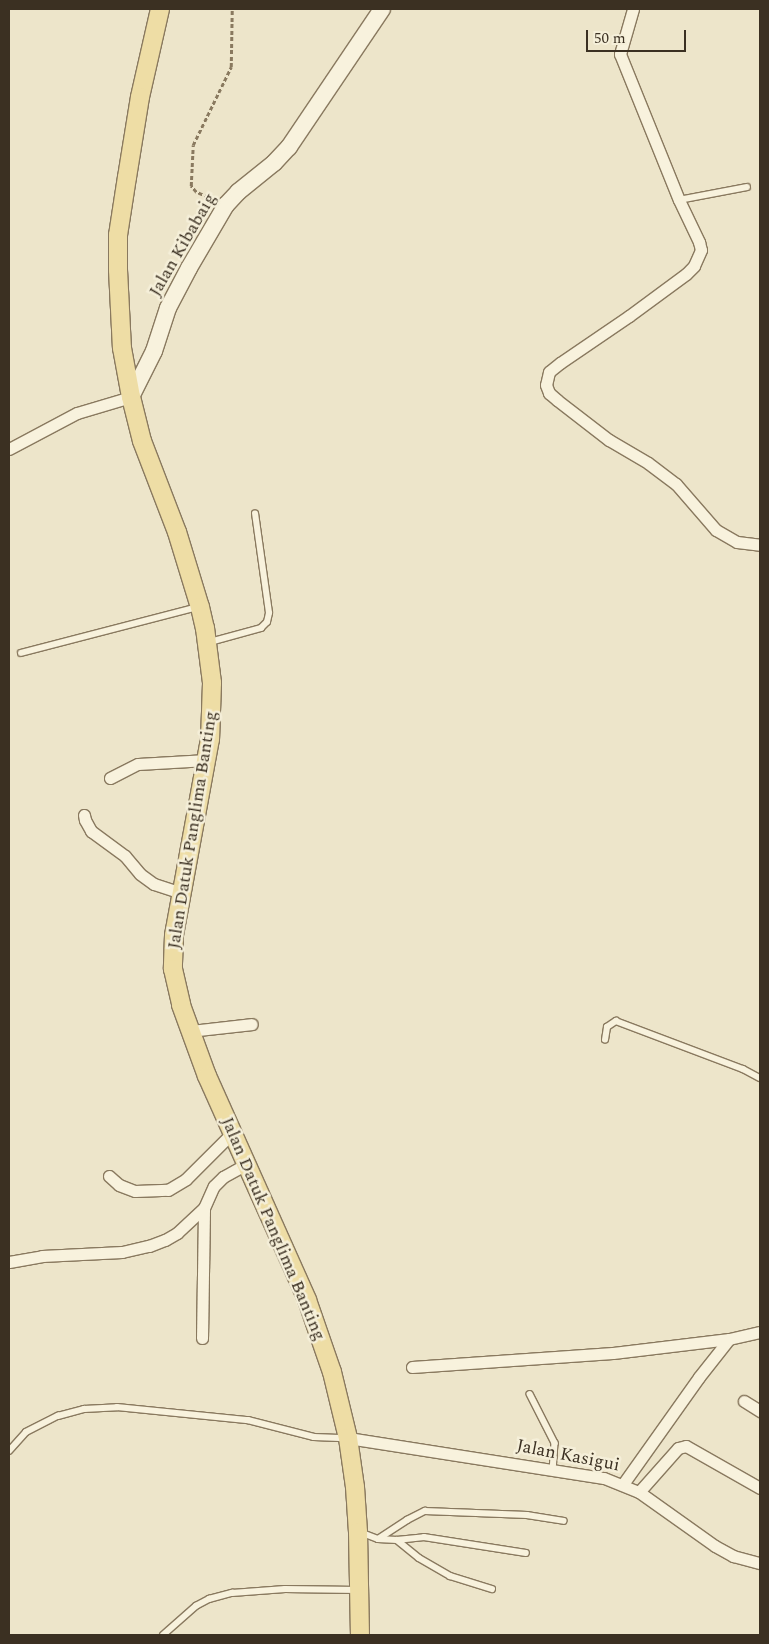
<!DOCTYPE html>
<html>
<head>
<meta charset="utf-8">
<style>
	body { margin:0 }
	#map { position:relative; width:769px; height:1644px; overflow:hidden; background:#ede5ca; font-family:Spectral,serif }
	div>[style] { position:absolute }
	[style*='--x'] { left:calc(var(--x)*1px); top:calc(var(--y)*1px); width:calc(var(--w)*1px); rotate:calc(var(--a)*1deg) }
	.path>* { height:2.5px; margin-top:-1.25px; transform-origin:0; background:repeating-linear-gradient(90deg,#89795f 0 4px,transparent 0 6.5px) }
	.roads { filter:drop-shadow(1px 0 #89795f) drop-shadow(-1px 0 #89795f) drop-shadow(0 1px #89795f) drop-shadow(0 -1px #89795f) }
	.lane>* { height:5.5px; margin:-2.75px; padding:0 2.75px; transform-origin:2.75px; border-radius:2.75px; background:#f8f2dd }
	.street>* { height:11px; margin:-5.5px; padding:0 5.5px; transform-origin:5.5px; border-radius:5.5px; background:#f8f2dd }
	.secondary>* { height:16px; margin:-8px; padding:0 8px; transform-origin:8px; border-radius:8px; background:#f8f2dd }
	.primary>* { height:18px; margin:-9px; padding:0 9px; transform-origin:9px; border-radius:9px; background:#eedda5 }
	span { translate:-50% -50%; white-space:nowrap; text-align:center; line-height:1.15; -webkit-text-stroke:5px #f5efd9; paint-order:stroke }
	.street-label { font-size:18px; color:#3b3022 }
	.frame { position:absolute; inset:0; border:10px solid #3b3022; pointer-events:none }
	.scale { position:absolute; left:586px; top:30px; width:100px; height:22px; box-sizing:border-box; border:2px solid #3b3022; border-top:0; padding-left:6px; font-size:15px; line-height:18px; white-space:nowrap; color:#3b3022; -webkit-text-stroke:4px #f5efd9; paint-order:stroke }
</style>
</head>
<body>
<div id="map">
	<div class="path">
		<i style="--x:214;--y:200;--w:20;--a:-156"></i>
		<i style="--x:196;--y:192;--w:8;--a:-130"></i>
		<i style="--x:191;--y:186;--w:41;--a:-87.2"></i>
		<i style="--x:193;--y:145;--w:87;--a:-64"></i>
		<i style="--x:231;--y:67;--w:58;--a:-89"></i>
	</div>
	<div class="roads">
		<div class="lane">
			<i style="--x:679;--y:200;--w:69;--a:-10.8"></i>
			<i style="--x:210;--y:642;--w:53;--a:-15.4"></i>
			<i style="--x:261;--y:628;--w:8;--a:-45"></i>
			<i style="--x:267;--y:622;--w:9;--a:-77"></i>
			<i style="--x:269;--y:613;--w:100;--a:-98"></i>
			<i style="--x:21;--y:653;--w:183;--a:-14.6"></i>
			<i style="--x:605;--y:1040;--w:13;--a:-81"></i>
			<i style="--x:607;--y:1027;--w:11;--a:-34"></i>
			<i style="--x:616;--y:1021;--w:136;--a:20.7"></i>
			<i style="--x:743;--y:1069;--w:19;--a:28"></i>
			<i style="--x:530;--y:1394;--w:55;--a:63"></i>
			<i style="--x:555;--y:1443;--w:26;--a:94"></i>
			<i style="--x:9;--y:1451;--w:25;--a:-48"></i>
			<i style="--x:26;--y:1432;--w:36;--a:-27"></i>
			<i style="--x:58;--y:1416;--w:27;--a:-15"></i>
			<i style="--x:84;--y:1409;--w:33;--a:-3"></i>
			<i style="--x:117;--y:1407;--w:132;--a:5.7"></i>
			<i style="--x:248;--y:1420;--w:68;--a:14.4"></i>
			<i style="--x:314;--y:1437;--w:32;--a:2"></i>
			<i style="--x:360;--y:1532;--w:19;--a:21"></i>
			<i style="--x:378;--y:1539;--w:19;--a:3"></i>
			<i style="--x:397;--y:1540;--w:27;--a:-6"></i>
			<i style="--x:424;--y:1537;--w:103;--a:8.9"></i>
			<i style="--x:378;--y:1539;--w:35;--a:-33"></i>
			<i style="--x:407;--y:1520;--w:20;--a:-27"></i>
			<i style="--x:425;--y:1511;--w:102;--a:2.2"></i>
			<i style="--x:527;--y:1515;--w:37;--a:9"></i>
			<i style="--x:397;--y:1540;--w:28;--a:39"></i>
			<i style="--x:419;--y:1558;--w:36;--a:30"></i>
			<i style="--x:450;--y:1576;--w:44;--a:17.2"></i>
			<i style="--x:163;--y:1635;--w:44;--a:-41.3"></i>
			<i style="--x:196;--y:1606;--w:15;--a:-28"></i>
			<i style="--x:209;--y:1599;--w:24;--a:-15"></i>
			<i style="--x:232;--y:1593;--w:53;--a:-4.3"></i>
			<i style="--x:285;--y:1589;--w:73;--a:0.8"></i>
		</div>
		<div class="street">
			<i style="--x:633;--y:9;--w:47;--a:106.1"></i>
			<i style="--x:620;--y:54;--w:157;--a:68"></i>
			<i style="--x:679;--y:200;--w:47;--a:64.5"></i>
			<i style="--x:699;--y:242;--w:8;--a:76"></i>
			<i style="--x:701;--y:250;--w:17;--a:114"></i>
			<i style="--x:694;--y:266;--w:11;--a:135"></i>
			<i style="--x:686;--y:274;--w:71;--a:143.6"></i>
			<i style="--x:629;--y:316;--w:83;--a:145.7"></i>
			<i style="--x:560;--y:363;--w:14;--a:141"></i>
			<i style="--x:549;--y:372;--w:13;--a:103"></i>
			<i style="--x:546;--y:385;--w:9;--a:69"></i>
			<i style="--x:549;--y:393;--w:11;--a:41"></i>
			<i style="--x:557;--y:400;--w:66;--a:37.6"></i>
			<i style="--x:609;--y:440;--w:45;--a:30.5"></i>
			<i style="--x:648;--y:463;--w:35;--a:37"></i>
			<i style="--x:676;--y:484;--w:61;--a:49"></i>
			<i style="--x:716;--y:530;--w:24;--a:30"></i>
			<i style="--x:737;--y:542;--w:23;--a:7"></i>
			<i style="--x:9;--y:449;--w:77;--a:-27.9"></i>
			<i style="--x:77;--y:413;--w:56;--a:-16.5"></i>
			<i style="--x:110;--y:778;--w:31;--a:-27"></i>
			<i style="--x:138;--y:764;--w:69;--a:-3.3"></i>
			<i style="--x:84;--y:815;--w:5;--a:79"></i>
			<i style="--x:85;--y:820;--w:13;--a:61"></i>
			<i style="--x:91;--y:831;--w:42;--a:36.3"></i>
			<i style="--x:125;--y:856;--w:23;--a:50"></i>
			<i style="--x:140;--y:874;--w:17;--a:36"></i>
			<i style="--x:154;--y:884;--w:29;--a:18"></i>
			<i style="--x:190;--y:1031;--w:62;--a:-6.4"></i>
			<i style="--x:109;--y:1176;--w:13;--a:42"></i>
			<i style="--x:119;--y:1185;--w:17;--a:21"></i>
			<i style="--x:135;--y:1191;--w:33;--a:-2"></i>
			<i style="--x:168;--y:1190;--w:21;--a:-31"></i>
			<i style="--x:186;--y:1179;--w:65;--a:-45"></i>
			<i style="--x:9;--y:1262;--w:34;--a:-10"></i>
			<i style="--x:42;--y:1256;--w:80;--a:-2.9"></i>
			<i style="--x:122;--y:1252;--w:28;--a:-13"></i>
			<i style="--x:149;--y:1246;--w:17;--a:-21"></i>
			<i style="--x:165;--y:1240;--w:14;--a:-30"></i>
			<i style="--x:177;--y:1233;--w:37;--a:-43"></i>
			<i style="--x:204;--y:1208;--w:24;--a:-66"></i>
			<i style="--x:214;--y:1186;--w:13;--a:-45"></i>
			<i style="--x:223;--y:1177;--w:26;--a:-29"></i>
			<i style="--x:202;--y:1338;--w:130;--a:-89.1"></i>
			<i style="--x:412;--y:1367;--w:201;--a:-4"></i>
			<i style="--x:613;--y:1353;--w:117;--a:-6.9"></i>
			<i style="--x:729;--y:1339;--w:32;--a:-13"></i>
			<i style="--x:744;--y:1401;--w:19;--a:32"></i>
			<i style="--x:348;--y:1438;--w:259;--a:8.9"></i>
			<i style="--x:604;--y:1478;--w:38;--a:22"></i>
			<i style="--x:639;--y:1492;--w:93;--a:35.4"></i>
			<i style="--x:715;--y:1546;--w:21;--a:29"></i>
			<i style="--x:733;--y:1556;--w:28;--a:15"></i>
			<i style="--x:623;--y:1484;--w:131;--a:-54.6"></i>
			<i style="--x:699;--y:1377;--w:48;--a:-51.7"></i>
			<i style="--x:639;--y:1492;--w:59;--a:-48.4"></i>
			<i style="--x:678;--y:1448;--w:8;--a:-14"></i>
			<i style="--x:686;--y:1446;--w:85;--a:29.6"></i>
		</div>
		<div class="secondary">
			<i style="--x:131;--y:397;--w:51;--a:-63.4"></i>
			<i style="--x:154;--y:351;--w:45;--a:-72"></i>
			<i style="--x:168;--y:308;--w:45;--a:-62.3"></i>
			<i style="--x:189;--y:268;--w:73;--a:-59.6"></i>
			<i style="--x:226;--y:205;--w:18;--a:-47"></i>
			<i style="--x:238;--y:192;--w:46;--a:-38.9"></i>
			<i style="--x:274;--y:163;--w:22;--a:-47"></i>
			<i style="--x:289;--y:147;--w:166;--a:-56"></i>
		</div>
		<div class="primary">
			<i style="--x:160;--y:9;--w:90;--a:102.8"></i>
			<i style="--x:140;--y:97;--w:81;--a:99.2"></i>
			<i style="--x:127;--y:177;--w:59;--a:98.8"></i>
			<i style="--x:118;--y:235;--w:35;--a:90"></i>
			<i style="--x:118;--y:270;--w:78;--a:87.1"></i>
			<i style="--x:122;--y:348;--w:50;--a:79.6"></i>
			<i style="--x:131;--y:397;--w:45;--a:76"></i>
			<i style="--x:142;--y:441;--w:97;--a:69"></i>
			<i style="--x:177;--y:532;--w:78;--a:73"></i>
			<i style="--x:200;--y:607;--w:22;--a:77"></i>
			<i style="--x:205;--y:628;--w:55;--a:82.7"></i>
			<i style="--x:212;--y:683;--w:56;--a:92"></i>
			<i style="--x:210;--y:739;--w:199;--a:100.4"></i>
			<i style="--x:174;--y:935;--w:34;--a:92"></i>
			<i style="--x:173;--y:969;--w:37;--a:77"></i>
			<i style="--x:181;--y:1005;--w:76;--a:69.9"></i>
			<i style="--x:207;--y:1076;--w:245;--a:65.9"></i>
			<i style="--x:307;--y:1300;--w:76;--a:70.9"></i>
			<i style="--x:332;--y:1372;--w:68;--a:76.4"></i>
			<i style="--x:348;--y:1438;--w:49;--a:81.9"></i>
			<i style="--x:355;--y:1487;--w:45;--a:86.2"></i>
			<i style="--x:358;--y:1532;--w:103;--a:88.9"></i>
		</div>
	</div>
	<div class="street-label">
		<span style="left:183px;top:245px;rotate:-60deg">Jalan Kibabaig</span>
		<span style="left:193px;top:830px;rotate:-81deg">Jalan Datuk Panglima Banting</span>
		<span style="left:273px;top:1229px;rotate:67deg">Jalan Datuk Panglima Banting</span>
		<span style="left:568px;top:1456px;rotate:11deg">Jalan Kasigui</span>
	</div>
	<div class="frame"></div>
	<div class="scale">50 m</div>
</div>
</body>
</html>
